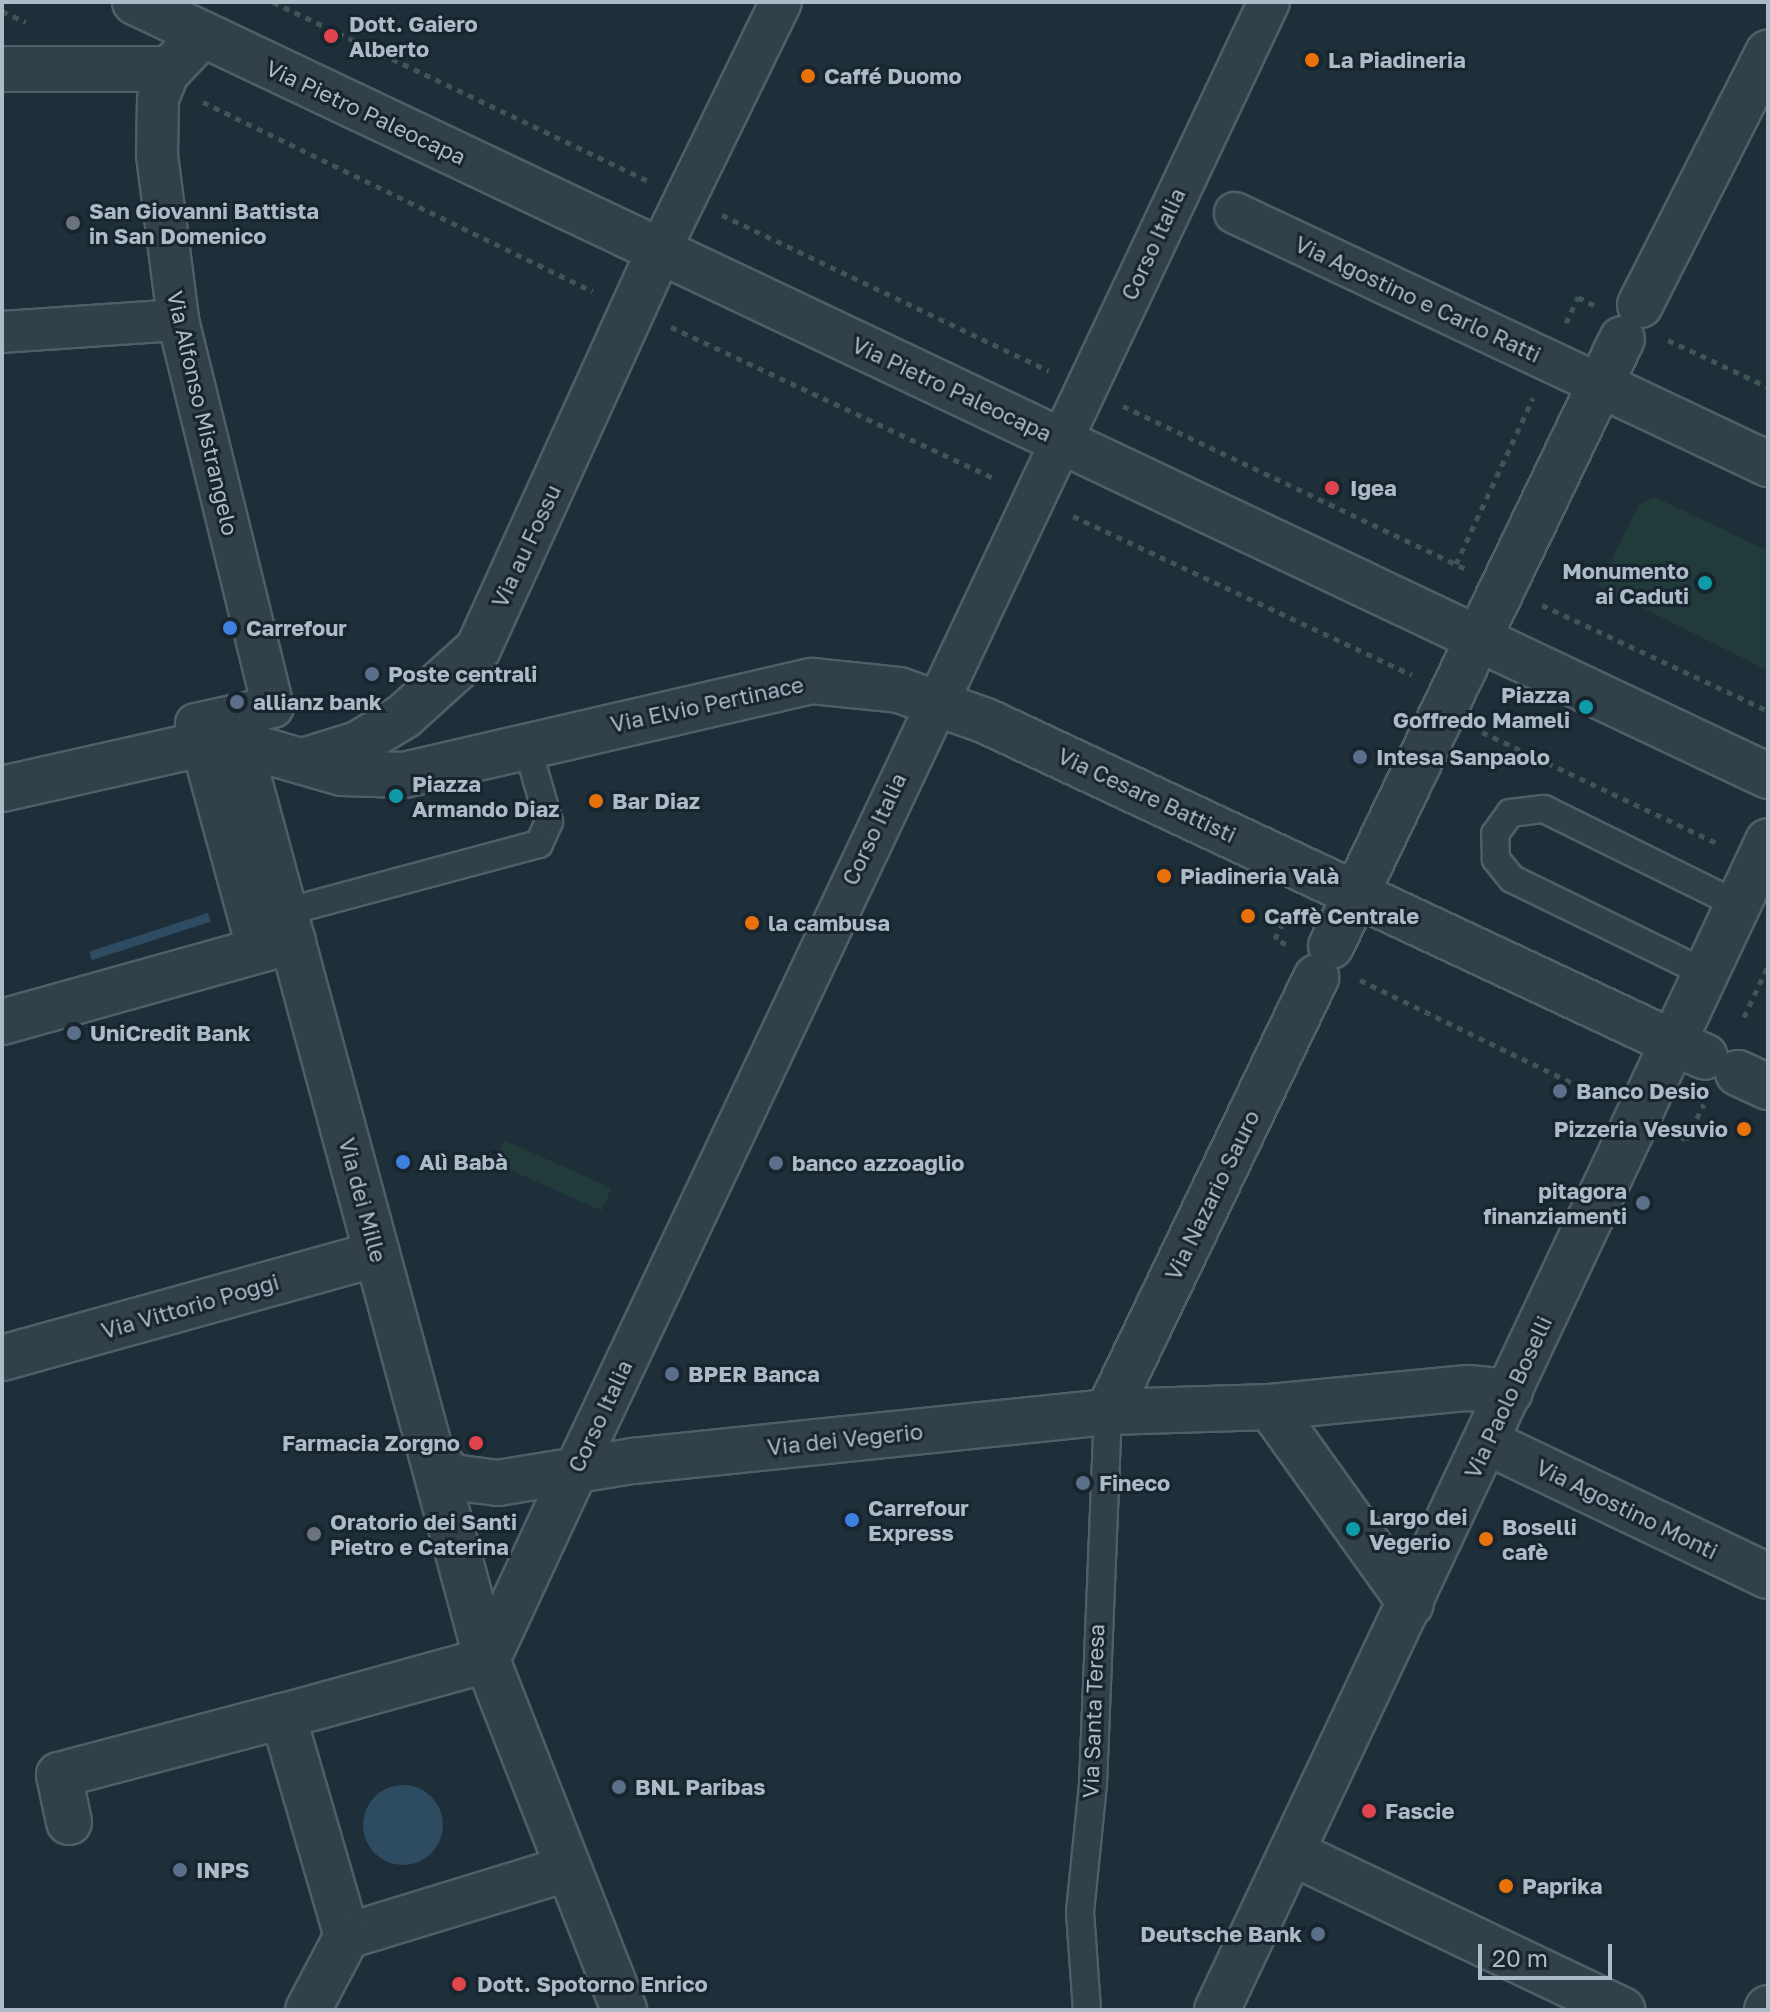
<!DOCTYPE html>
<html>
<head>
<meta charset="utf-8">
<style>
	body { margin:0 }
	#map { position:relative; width:1770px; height:2012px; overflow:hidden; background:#1e2f3a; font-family:"Golos Text",sans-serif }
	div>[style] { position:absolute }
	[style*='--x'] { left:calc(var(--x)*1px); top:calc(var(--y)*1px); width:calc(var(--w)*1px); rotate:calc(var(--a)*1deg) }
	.green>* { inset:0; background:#203b3a; transform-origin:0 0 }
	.water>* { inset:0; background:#2e4c61; transform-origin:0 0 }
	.round { border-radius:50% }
	.path>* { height:5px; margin-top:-2.5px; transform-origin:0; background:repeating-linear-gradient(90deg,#3e5756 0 6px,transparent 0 12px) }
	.roads { filter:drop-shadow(2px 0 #505e68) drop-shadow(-2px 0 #505e68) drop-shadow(0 2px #505e68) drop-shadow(0 -2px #505e68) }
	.service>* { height:26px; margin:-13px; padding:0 13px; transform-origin:13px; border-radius:13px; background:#32404a }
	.pedestrian>* { height:40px; margin:-20px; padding:0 20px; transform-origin:20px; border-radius:20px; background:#32404a }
	.minor>* { height:44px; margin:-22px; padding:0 22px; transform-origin:22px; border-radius:22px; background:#32404a }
	.tertiary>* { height:44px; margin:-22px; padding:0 22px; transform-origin:22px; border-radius:22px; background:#32404a }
	.dots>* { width:22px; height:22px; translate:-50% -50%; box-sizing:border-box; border:4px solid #18252f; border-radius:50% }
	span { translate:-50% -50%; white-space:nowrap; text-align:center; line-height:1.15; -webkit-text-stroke:6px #18252f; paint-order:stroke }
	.poi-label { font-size:22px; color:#acbbc7; font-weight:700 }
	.left { translate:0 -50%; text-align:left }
	.right { translate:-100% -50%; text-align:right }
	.street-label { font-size:22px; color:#acbbc7 }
	.frame { position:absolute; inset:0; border:4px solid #acbbc7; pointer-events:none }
	.scale { position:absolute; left:1478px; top:1944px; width:134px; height:36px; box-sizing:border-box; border:4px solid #acbbc7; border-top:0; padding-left:10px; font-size:24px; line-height:28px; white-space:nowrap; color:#acbbc7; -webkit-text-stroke:6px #18252f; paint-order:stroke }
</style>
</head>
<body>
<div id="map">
	<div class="green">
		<i style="clip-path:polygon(1655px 497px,1768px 551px,1768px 671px,1598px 586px,1639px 504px)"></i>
		<i style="left:504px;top:1140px;width:118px;height:25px;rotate:24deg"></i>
	</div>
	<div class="water">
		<i style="left:208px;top:913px;width:9px;height:125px;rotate:72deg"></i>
		<i class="round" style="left:363px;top:1785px;width:80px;height:80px"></i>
	</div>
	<div class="path">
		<i style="--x:273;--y:2;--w:414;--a:25.5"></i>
		<i style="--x:2;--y:11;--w:26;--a:25"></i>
		<i style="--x:203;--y:102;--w:433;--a:25.9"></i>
		<i style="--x:722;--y:215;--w:362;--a:25.5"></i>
		<i style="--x:1566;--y:323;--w:29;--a:-65"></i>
		<i style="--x:1578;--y:297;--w:18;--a:27"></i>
		<i style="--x:671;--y:327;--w:359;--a:25.1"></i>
		<i style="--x:1668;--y:340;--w:110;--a:25.2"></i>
		<i style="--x:1123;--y:406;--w:378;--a:25.4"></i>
		<i style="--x:1073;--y:516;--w:374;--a:25.1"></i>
		<i style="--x:1456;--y:564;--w:183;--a:-65.1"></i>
		<i style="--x:1542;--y:605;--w:250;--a:25.1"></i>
		<i style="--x:1482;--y:732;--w:262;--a:25.3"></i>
		<i style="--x:1286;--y:944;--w:12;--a:-156"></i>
		<i style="--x:1275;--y:939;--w:30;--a:-64"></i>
		<i style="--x:1360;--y:980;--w:266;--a:25.9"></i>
		<i style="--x:1744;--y:1017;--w:56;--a:-64.8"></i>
		<i style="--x:1680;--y:1136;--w:7;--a:34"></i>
		<i style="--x:1686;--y:1140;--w:40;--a:-63.4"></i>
	</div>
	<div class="roads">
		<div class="service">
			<i style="--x:285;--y:912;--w:263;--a:-15"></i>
			<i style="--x:539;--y:844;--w:24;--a:-66"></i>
			<i style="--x:549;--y:822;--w:82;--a:-106.2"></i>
			<i style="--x:1705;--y:973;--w:215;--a:-154"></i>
			<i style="--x:1512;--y:879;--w:26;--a:-129"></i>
			<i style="--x:1496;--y:859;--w:25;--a:-92"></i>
			<i style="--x:1495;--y:834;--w:26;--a:-54"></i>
			<i style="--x:1510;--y:813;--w:34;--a:-7"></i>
			<i style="--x:1544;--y:809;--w:216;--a:26.3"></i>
			<i style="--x:1087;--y:2010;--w:98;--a:-94.1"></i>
			<i style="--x:1080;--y:1912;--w:129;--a:-84.2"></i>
			<i style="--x:1093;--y:1784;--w:372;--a:-87.7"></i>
		</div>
		<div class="pedestrian">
			<i style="--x:170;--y:69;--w:32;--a:112"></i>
			<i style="--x:158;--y:99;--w:56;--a:91"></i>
			<i style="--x:157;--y:155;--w:166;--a:82.7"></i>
			<i style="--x:178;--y:320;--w:398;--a:76.2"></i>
			<i style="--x:273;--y:707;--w:79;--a:167.6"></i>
			<i style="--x:196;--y:724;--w:235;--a:74.7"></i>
			<i style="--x:1235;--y:213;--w:404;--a:25.2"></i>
			<i style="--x:659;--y:252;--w:278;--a:-64"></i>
			<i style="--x:2;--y:332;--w:176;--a:-3.9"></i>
			<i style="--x:575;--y:1470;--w:1624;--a:-64.7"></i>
		</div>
		<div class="minor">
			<i style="--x:2;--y:69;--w:168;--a:0"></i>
			<i style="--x:170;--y:69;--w:48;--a:-46.7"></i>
			<i style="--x:2;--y:1022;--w:302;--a:-15.6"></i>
			<i style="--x:1672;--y:1042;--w:36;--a:24"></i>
			<i style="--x:1738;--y:1073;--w:33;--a:25"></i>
			<i style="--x:1270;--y:1407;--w:199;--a:-5.5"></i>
			<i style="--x:1468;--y:1388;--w:42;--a:5.4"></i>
			<i style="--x:1487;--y:1442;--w:311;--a:25.5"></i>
			<i style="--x:487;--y:1660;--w:212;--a:164.6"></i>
			<i style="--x:283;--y:1716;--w:229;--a:73.8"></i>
			<i style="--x:347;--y:1936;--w:229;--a:-17"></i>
			<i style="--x:69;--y:1822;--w:48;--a:-102"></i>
			<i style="--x:59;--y:1775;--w:232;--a:-14.8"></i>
			<i style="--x:1293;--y:1853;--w:365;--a:25.5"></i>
			<i style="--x:308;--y:2010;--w:84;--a:-62.2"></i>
			<i style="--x:1767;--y:2010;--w:2;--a:-63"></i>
		</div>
		<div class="tertiary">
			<i style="--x:135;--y:2;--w:1807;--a:25.36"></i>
			<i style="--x:1640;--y:305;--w:283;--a:-63.1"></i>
			<i style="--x:1601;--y:385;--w:185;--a:25.3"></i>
			<i style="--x:238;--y:740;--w:953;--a:74.86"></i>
			<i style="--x:487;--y:1660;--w:376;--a:68.6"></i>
			<i style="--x:306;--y:760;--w:54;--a:-17.1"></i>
			<i style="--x:358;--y:744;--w:54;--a:-31.3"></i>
			<i style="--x:404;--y:716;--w:100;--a:-42.2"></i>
			<i style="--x:478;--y:649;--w:436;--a:-65.5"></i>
			<i style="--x:2;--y:789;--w:228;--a:-12.7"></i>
			<i style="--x:224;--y:739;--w:123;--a:16.1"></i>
			<i style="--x:342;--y:773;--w:62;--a:1.8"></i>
			<i style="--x:404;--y:775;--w:419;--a:-13"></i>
			<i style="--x:812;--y:681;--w:87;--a:5.9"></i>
			<i style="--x:899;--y:690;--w:92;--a:19.6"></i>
			<i style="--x:986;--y:721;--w:757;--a:25.08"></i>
			<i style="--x:1331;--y:946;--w:673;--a:-64.39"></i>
			<i style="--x:2;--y:1358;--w:389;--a:-15.5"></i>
			<i style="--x:1108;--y:1412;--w:482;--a:-64.4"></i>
			<i style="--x:433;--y:1455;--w:28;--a:51"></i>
			<i style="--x:451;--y:1477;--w:47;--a:7.3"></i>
			<i style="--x:498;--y:1483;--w:137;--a:-9.3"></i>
			<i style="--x:633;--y:1461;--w:478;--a:-5.9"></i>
			<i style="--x:1108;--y:1412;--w:162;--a:-1.8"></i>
			<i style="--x:1270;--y:1407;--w:242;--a:54.4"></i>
			<i style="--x:487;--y:1660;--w:209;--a:-65.1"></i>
			<i style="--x:1217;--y:2010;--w:1292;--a:-64.76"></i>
		</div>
	</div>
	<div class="dots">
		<i style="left:331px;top:36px;background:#e0444e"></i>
		<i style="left:1312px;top:60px;background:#e8710a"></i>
		<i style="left:808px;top:76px;background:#e8710a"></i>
		<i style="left:73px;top:223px;background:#6b7280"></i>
		<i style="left:1332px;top:488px;background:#e0444e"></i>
		<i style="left:1705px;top:583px;background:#0f9aa8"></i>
		<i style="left:230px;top:628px;background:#3f7fe0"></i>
		<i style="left:372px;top:674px;background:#5c6f8a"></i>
		<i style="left:237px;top:702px;background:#5c6f8a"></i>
		<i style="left:1586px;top:707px;background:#0f9aa8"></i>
		<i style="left:1360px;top:757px;background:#5c6f8a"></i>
		<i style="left:396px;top:796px;background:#0f9aa8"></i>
		<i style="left:596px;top:801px;background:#e8710a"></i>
		<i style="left:1164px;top:876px;background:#e8710a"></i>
		<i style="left:1248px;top:916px;background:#e8710a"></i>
		<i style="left:752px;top:923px;background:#e8710a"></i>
		<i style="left:74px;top:1033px;background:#5c6f8a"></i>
		<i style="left:1560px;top:1091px;background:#5c6f8a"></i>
		<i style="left:1744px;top:1129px;background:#e8710a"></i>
		<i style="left:403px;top:1162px;background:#3f7fe0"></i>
		<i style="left:776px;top:1163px;background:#5c6f8a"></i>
		<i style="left:1643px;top:1203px;background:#5c6f8a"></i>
		<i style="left:672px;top:1374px;background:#5c6f8a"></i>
		<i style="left:476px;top:1443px;background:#e0444e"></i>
		<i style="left:1083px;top:1483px;background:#5c6f8a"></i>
		<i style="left:852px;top:1520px;background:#3f7fe0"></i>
		<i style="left:1353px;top:1529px;background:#0f9aa8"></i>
		<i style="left:314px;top:1534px;background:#6b7280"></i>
		<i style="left:1486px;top:1539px;background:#e8710a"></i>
		<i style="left:619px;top:1787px;background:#5c6f8a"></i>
		<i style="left:1369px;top:1811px;background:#e0444e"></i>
		<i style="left:180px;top:1870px;background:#5c6f8a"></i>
		<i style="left:1506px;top:1886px;background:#e8710a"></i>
		<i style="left:1318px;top:1934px;background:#5c6f8a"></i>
		<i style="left:459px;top:1984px;background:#e0444e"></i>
	</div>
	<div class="poi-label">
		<span class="left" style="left:349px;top:36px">Dott. Gaiero<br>Alberto</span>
		<span class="left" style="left:1328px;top:60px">La Piadineria</span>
		<span class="left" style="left:824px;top:76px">Caffé Duomo</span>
		<span class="left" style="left:89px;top:223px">San Giovanni Battista<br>in San Domenico</span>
		<span class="left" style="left:1350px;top:488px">Igea</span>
		<span class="right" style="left:1689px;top:583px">Monumento<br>ai Caduti</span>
		<span class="left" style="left:246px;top:628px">Carrefour</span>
		<span class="left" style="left:388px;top:674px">Poste centrali</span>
		<span class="right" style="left:1570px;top:707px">Piazza<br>Goffredo Mameli</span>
		<span class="left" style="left:253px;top:702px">allianz bank</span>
		<span class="left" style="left:1376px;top:757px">Intesa Sanpaolo</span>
		<span class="left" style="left:412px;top:796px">Piazza<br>Armando Diaz</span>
		<span class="left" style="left:612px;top:801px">Bar Diaz</span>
		<span class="left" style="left:1180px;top:876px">Piadineria Valà</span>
		<span class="left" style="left:1264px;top:916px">Caffè Centrale</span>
		<span class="left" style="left:768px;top:923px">la cambusa</span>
		<span class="left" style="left:90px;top:1033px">UniCredit Bank</span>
		<span class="left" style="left:1576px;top:1091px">Banco Desio</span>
		<span class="right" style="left:1728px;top:1129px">Pizzeria Vesuvio</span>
		<span class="left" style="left:419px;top:1162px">Alì Babà</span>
		<span class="left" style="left:792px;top:1163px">banco azzoaglio</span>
		<span class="right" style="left:1627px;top:1203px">pitagora<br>finanziamenti</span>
		<span class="left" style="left:688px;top:1374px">BPER Banca</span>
		<span class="right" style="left:460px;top:1443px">Farmacia Zorgno</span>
		<span class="left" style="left:1099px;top:1483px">Fineco</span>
		<span class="left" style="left:868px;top:1520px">Carrefour<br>Express</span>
		<span class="left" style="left:1369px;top:1529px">Largo dei<br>Vegerio</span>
		<span class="left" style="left:330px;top:1534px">Oratorio dei Santi<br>Pietro e Caterina</span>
		<span class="left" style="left:1502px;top:1539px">Boselli<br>cafè</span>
		<span class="left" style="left:635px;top:1787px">BNL Paribas</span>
		<span class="left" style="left:1385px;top:1811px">Fascie</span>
		<span class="left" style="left:196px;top:1870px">INPS</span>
		<span class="left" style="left:1522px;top:1886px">Paprika</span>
		<span class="right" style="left:1302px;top:1934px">Deutsche Bank</span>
		<span class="left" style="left:477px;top:1984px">Dott. Spotorno Enrico</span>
	</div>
	<div class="street-label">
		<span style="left:366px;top:112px;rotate:25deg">Via Pietro Paleocapa</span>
		<span style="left:1153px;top:244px;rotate:-65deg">Corso Italia</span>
		<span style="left:1418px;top:299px;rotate:25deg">Via Agostino e Carlo Ratti</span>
		<span style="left:952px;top:389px;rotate:25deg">Via Pietro Paleocapa</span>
		<span style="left:203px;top:413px;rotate:77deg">Via Alfonso Mistrangelo</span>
		<span style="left:526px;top:546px;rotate:-65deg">Via au Fossu</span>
		<span style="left:707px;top:704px;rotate:-12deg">Via Elvio Pertinace</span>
		<span style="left:1147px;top:795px;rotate:25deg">Via Cesare Battisti</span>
		<span style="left:874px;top:829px;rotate:-65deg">Corso Italia</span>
		<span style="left:1212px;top:1195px;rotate:-64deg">Via Nazario Sauro</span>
		<span style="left:363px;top:1200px;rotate:75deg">Via dei Mille</span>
		<span style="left:190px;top:1306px;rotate:-16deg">Via Vittorio Poggi</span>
		<span style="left:1508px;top:1397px;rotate:-65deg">Via Paolo Boselli</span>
		<span style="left:600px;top:1416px;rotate:-65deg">Corso Italia</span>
		<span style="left:845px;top:1439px;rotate:-6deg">Via dei Vegerio</span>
		<span style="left:1627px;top:1509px;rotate:26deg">Via Agostino Monti</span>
		<span style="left:1093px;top:1711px;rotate:-88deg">Via Santa Teresa</span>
	</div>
	<div class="frame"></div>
	<div class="scale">20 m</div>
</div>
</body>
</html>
